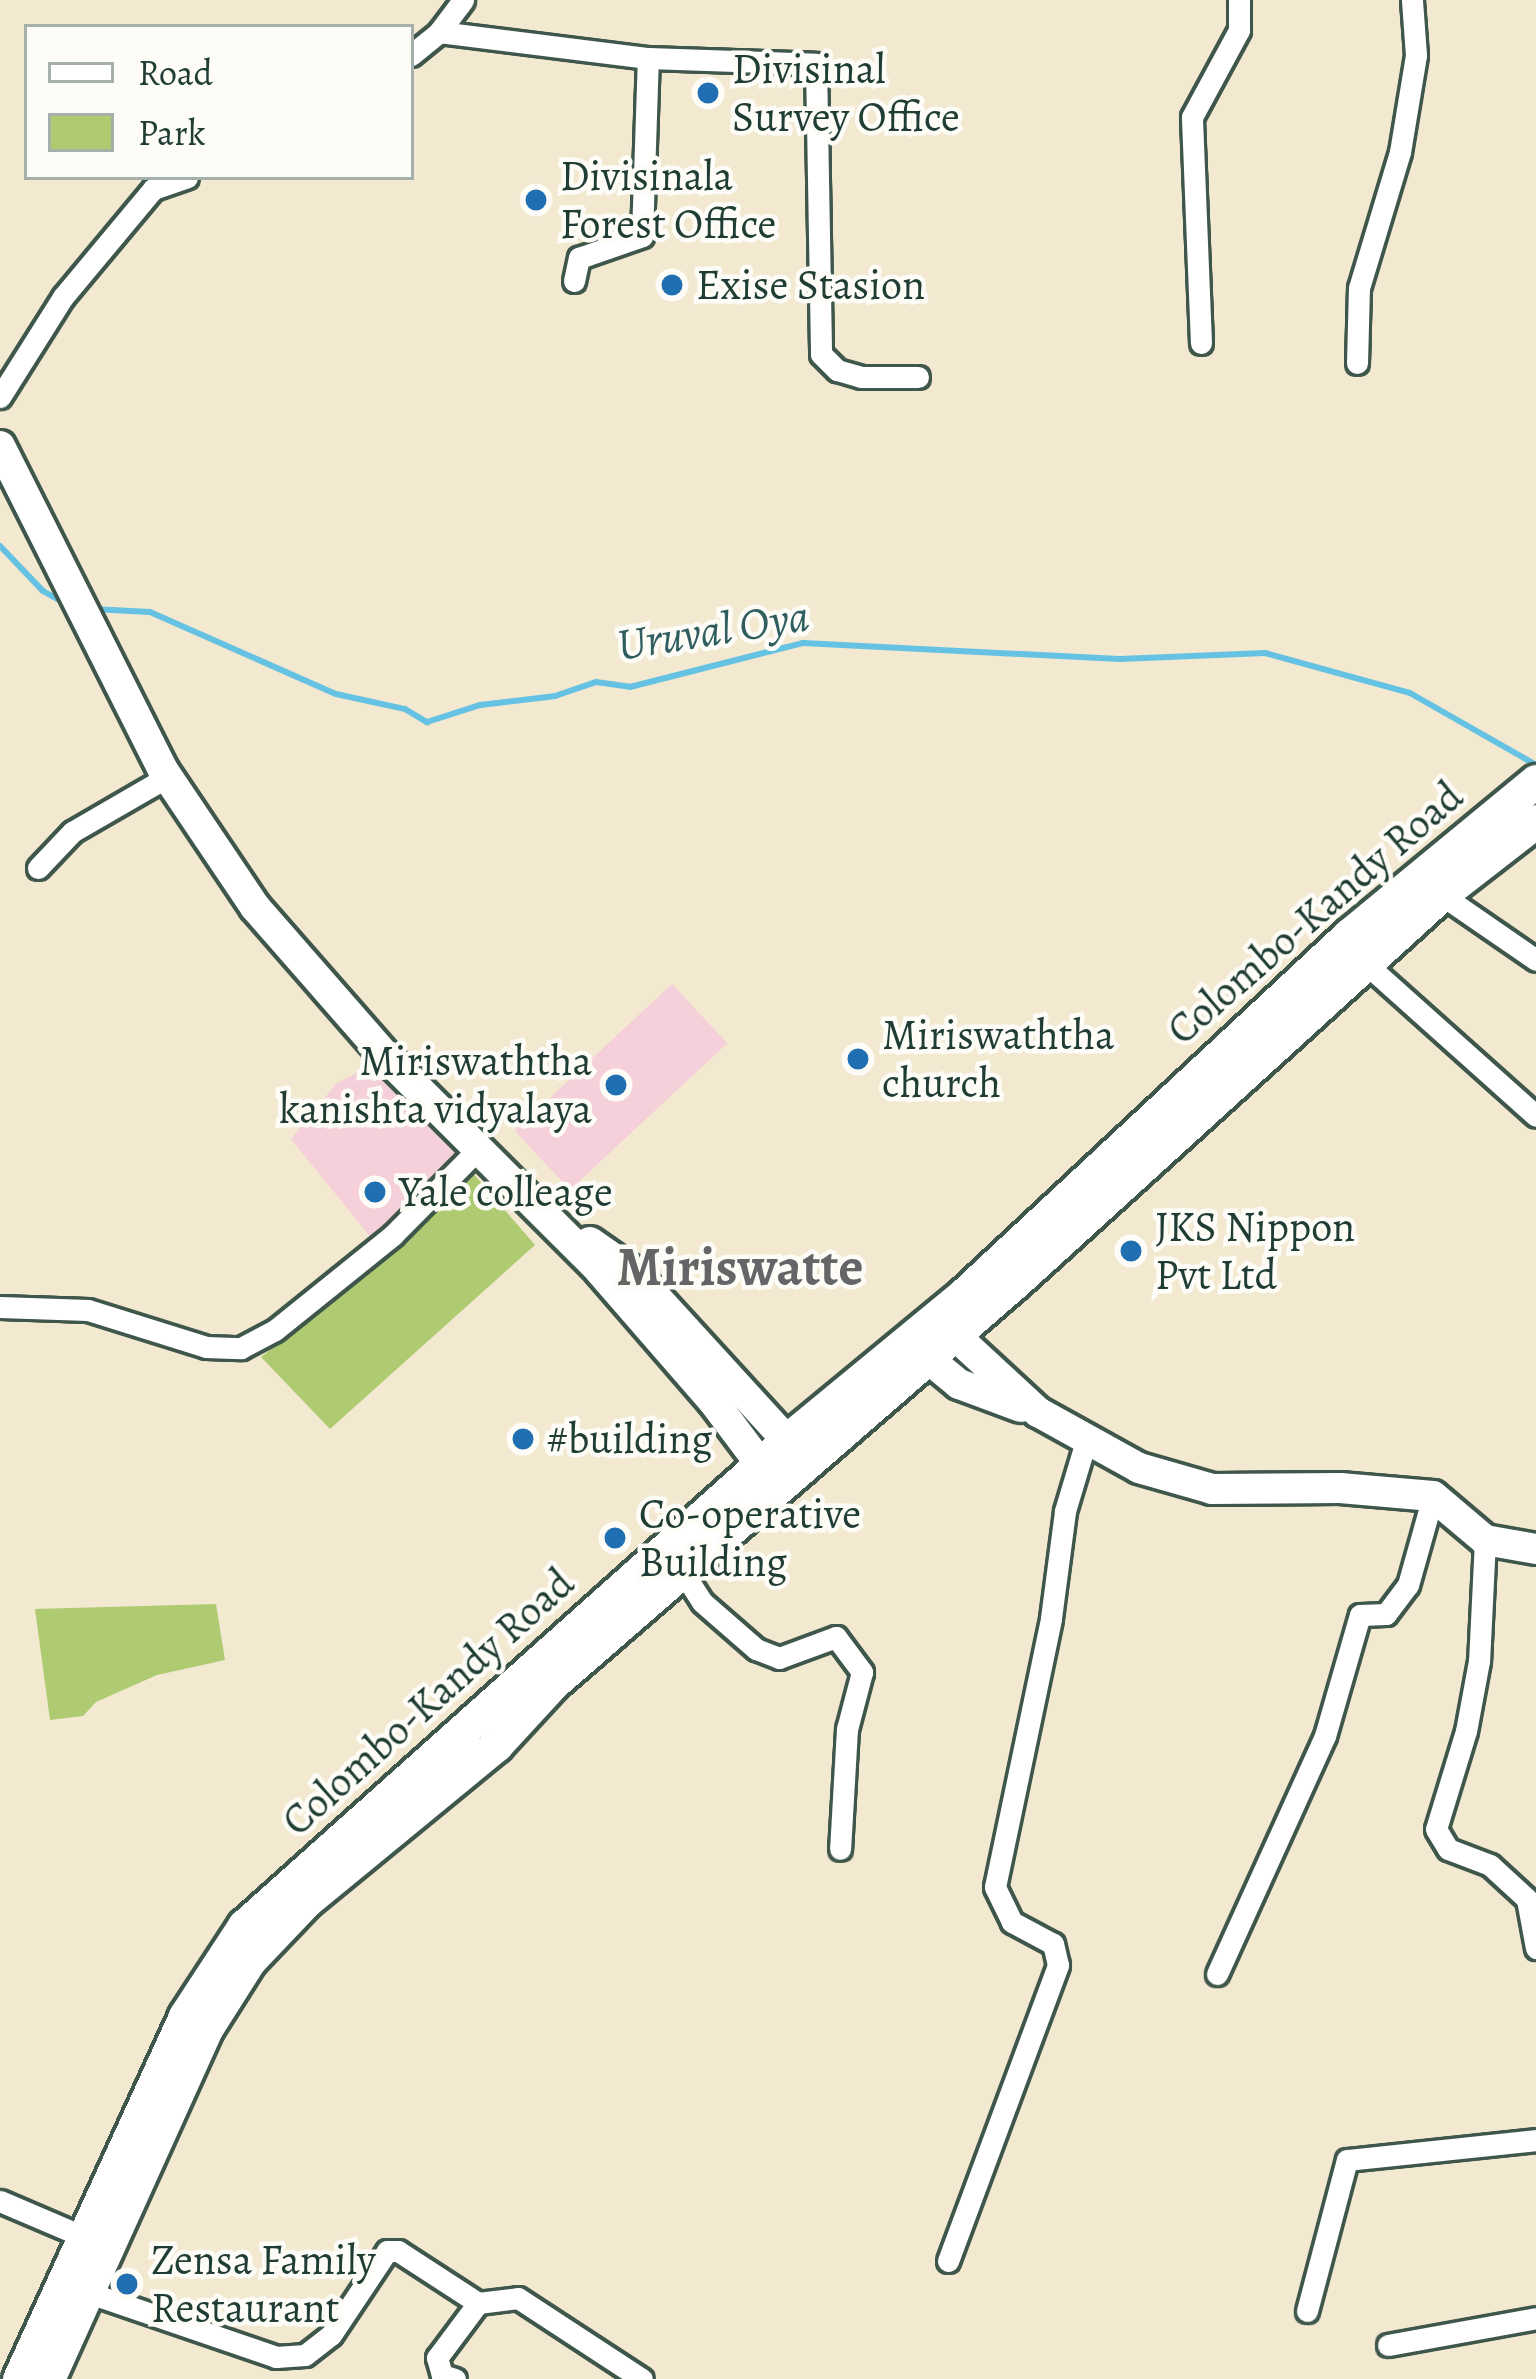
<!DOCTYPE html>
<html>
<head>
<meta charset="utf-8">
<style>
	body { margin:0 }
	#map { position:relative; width:1536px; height:2379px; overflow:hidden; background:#f3e8d0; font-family:Alegreya,serif }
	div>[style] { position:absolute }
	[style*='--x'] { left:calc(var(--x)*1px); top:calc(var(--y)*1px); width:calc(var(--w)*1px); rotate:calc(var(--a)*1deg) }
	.built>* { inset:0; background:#f5cfd9; transform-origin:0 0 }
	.green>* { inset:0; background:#afcb72 }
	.stream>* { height:6px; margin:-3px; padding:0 3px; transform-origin:3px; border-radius:3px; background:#65c2e3 }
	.roads { filter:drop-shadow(3px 0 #3f574b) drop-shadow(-3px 0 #3f574b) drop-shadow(0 3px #3f574b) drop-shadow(0 -3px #3f574b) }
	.minor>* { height:21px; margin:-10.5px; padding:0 10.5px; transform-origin:10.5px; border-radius:10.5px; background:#fff }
	.primary>* { height:30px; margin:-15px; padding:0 15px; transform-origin:15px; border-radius:15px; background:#fff }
	.trunk>* { height:33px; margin:-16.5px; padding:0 16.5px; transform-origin:16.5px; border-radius:16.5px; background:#fff }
	.dots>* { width:33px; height:33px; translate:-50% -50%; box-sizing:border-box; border:6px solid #fdfcf7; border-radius:50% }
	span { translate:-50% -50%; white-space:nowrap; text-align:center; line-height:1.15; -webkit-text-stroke:9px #fdfcf7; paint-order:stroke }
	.poi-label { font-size:42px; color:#1f3d34 }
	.left { translate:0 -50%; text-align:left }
	.right { translate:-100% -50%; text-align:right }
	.street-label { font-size:42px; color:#1f3d34 }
	.water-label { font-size:45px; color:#305e60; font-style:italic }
	.district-label { font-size:54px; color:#646566; font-weight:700 }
	.legend { position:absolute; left:24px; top:24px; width:390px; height:156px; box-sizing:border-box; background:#fdfcf7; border:3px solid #a4b0a9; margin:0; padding:15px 21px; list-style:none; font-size:36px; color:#1f3d34 }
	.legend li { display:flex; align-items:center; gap:24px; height:60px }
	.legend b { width:60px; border:3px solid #a4b0a9 }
</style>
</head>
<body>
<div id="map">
	<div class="built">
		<i style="left:672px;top:984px;width:81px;height:215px;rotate:47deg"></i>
		<i style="clip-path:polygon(379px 1061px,462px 1145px,372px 1239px,291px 1139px,336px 1084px)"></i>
	</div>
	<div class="green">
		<i style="clip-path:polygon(471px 1171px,535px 1245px,330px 1429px,261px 1357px,377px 1266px)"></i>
		<i style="clip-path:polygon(216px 1604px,225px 1660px,157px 1675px,96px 1702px,83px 1716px,50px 1720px,35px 1609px)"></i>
	</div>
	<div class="stream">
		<i style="--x:0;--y:546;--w:62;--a:46.3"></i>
		<i style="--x:43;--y:591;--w:29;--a:29"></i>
		<i style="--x:92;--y:609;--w:58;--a:3"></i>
		<i style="--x:150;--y:612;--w:203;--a:23.8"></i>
		<i style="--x:336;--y:694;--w:71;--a:12.3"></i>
		<i style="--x:405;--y:709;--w:26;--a:31"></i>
		<i style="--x:427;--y:722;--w:56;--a:-17.8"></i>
		<i style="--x:480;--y:705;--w:76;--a:-6.8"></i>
		<i style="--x:555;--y:696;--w:43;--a:-18.9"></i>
		<i style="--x:596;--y:682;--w:34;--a:8"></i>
		<i style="--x:630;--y:687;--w:179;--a:-14.3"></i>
		<i style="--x:803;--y:643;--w:317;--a:2.9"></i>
		<i style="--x:1120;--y:659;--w:145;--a:-2.4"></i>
		<i style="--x:1265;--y:653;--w:150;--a:15.4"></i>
		<i style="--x:1410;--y:693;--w:145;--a:29.7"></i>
	</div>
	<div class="roads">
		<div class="minor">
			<i style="--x:439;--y:32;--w:211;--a:7.1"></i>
			<i style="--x:648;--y:58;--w:168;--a:2"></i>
			<i style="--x:816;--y:64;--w:290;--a:89"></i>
			<i style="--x:821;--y:354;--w:23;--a:45"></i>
			<i style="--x:837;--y:370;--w:25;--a:16"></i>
			<i style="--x:861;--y:377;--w:57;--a:0"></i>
			<i style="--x:411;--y:55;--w:36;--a:-39"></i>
			<i style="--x:439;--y:32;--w:40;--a:-53"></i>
			<i style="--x:574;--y:281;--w:24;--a:-78"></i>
			<i style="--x:579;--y:258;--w:67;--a:-19.2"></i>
			<i style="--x:642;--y:236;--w:178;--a:-88.1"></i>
			<i style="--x:1201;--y:343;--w:226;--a:-92.3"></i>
			<i style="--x:1192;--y:117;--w:99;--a:-61.6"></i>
			<i style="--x:1239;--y:30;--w:30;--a:-90"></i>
			<i style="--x:1357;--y:363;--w:75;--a:-88.5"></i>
			<i style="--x:1359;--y:288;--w:142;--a:-73.2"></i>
			<i style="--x:1400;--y:152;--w:98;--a:-80.6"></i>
			<i style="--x:1416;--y:55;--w:55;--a:-94.2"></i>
			<i style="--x:0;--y:397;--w:118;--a:-57.8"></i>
			<i style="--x:63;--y:297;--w:141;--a:-50.2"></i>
			<i style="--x:153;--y:189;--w:36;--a:-19"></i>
			<i style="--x:38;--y:868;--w:50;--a:-46.6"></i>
			<i style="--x:72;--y:832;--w:110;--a:-30.1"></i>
			<i style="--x:1436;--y:891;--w:121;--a:34.6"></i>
			<i style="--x:1365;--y:963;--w:229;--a:41.8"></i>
			<i style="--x:0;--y:1307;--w:88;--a:2"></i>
			<i style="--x:88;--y:1310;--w:124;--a:17.4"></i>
			<i style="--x:206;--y:1347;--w:35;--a:2"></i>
			<i style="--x:241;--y:1348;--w:38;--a:-28"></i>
			<i style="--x:275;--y:1330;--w:151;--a:-38.8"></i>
			<i style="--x:393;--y:1235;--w:121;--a:-45.3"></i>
			<i style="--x:1485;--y:1540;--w:121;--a:92.8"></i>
			<i style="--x:1479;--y:1661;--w:71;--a:100.5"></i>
			<i style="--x:1466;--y:1731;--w:102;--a:107"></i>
			<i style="--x:1436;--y:1829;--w:23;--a:59"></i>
			<i style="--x:1448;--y:1849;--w:45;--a:20.9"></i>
			<i style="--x:1490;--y:1865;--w:50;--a:42.6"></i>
			<i style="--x:1527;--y:1899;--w:50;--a:79.6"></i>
			<i style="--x:684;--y:1574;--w:33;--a:57"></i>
			<i style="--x:702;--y:1602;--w:72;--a:41"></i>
			<i style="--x:756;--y:1649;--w:25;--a:21"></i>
			<i style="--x:779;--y:1658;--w:61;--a:-20.2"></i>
			<i style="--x:836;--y:1637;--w:44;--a:53.4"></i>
			<i style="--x:862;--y:1672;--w:59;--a:104.7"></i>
			<i style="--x:847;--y:1729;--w:120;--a:93.3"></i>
			<i style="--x:1217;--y:1974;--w:261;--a:-65.6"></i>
			<i style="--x:1325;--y:1736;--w:126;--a:-73.9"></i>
			<i style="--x:1360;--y:1615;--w:26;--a:-2"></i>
			<i style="--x:1386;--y:1614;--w:36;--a:-53"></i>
			<i style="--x:1408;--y:1585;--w:92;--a:-74.3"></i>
			<i style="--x:0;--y:2201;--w:89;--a:23.1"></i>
			<i style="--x:948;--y:2261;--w:316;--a:-69.6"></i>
			<i style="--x:1058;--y:1965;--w:22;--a:-103"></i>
			<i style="--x:1053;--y:1944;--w:47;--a:-151.8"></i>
			<i style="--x:1012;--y:1922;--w:39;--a:-116"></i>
			<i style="--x:995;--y:1887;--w:275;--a:-78.2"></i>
			<i style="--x:1051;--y:1618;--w:108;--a:-82.5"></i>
			<i style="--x:1065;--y:1511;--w:73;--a:-73.3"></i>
			<i style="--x:75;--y:2288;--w:213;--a:18.9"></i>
			<i style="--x:276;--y:2357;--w:29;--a:-4"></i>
			<i style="--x:305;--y:2355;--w:33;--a:-38"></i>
			<i style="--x:331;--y:2335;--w:101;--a:-56.3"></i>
			<i style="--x:387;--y:2251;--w:11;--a:0"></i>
			<i style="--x:398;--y:2251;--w:95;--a:33"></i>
			<i style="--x:478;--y:2303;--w:40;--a:-7.1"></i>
			<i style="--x:518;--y:2298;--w:148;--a:33.2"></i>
			<i style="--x:1307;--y:2311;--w:156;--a:-75.2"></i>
			<i style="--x:1347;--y:2160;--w:190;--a:-6"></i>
			<i style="--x:1388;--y:2345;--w:150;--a:-10.3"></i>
			<i style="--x:455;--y:2379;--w:14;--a:-163"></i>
			<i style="--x:442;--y:2375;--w:18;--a:-106"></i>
			<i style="--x:437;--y:2358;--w:69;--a:-53.3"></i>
		</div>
		<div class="primary">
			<i style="--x:0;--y:446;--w:363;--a:63.3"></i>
			<i style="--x:163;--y:770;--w:165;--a:56.1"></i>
			<i style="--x:255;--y:907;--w:203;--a:48.8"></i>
			<i style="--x:389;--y:1060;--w:288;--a:44.9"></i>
			<i style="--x:593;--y:1263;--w:183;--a:49"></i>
			<i style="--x:713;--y:1401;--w:100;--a:53.1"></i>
			<i style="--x:590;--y:1242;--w:52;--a:34.9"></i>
			<i style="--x:633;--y:1272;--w:248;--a:47.6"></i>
			<i style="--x:936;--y:1318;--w:139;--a:42.7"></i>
			<i style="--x:1038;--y:1412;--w:115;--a:29"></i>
			<i style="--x:1139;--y:1468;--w:76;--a:16"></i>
			<i style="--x:1212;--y:1489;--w:128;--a:-0.4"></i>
			<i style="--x:1340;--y:1488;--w:93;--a:4.9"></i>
			<i style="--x:1433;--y:1496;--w:68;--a:40.2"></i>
			<i style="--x:1485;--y:1540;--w:52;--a:10"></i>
			<i style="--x:908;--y:1342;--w:66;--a:39.5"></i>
			<i style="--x:959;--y:1384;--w:66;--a:20.4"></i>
		</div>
		<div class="trunk">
			<i style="--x:19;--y:2379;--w:399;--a:-65.4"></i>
			<i style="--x:185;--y:2016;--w:108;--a:-56.8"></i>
			<i style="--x:244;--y:1926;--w:727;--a:-41.82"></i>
			<i style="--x:786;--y:1441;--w:228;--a:-39.5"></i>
			<i style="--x:962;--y:1296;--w:529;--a:-43.01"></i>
			<i style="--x:1349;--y:935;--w:242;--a:-39.5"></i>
			<i style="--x:48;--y:2379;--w:384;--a:-65.7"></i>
			<i style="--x:206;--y:2029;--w:80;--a:-57.7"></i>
			<i style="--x:249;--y:1961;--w:83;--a:-46.5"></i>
			<i style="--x:306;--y:1901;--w:246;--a:-39.4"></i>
			<i style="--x:496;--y:1745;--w:83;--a:-47.4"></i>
			<i style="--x:552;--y:1684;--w:612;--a:-40.96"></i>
			<i style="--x:1014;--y:1283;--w:578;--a:-42.27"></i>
			<i style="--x:1442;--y:894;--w:119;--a:-37.8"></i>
		</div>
	</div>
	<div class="dots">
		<i style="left:708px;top:93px;background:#1f6fb2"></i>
		<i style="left:536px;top:200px;background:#1f6fb2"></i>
		<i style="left:672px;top:285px;background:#1f6fb2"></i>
		<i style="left:858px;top:1059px;background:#1f6fb2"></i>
		<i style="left:616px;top:1085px;background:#1f6fb2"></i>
		<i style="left:375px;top:1192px;background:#1f6fb2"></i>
		<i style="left:1131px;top:1251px;background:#1f6fb2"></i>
		<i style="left:523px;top:1439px;background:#1f6fb2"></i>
		<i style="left:615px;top:1538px;background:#1f6fb2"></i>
		<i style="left:127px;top:2284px;background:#1f6fb2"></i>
	</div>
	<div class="poi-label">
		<span class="left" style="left:732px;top:93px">Divisinal<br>Survey Office</span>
		<span class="left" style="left:560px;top:200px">Divisinala<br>Forest Office</span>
		<span class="left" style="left:696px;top:285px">Exise Stasion</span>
		<span class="left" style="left:882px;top:1059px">Miriswaththa<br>church</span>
		<span class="right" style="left:592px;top:1085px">Miriswaththa<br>kanishta vidyalaya</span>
		<span class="left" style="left:399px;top:1192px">Yale colleage</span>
		<span class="left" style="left:1155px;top:1251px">JKS Nippon<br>Pvt Ltd</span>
		<span class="left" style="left:547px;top:1439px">#building</span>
		<span class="left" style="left:639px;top:1538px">Co-operative<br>Building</span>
		<span class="left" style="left:151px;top:2284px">Zensa Family<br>Restaurant</span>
	</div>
	<div class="street-label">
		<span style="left:1315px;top:913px;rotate:-41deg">Colombo-Kandy Road</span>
		<span style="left:428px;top:1702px;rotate:-42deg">Colombo-Kandy Road</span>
	</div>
	<div class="water-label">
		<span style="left:713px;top:631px;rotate:-9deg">Uruval Oya</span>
	</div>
	<div class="district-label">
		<span style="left:740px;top:1267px">Miriswatte</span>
	</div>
	<ul class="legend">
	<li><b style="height:15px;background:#fff"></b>Road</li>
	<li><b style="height:33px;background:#afcb72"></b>Park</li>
	</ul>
</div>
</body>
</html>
